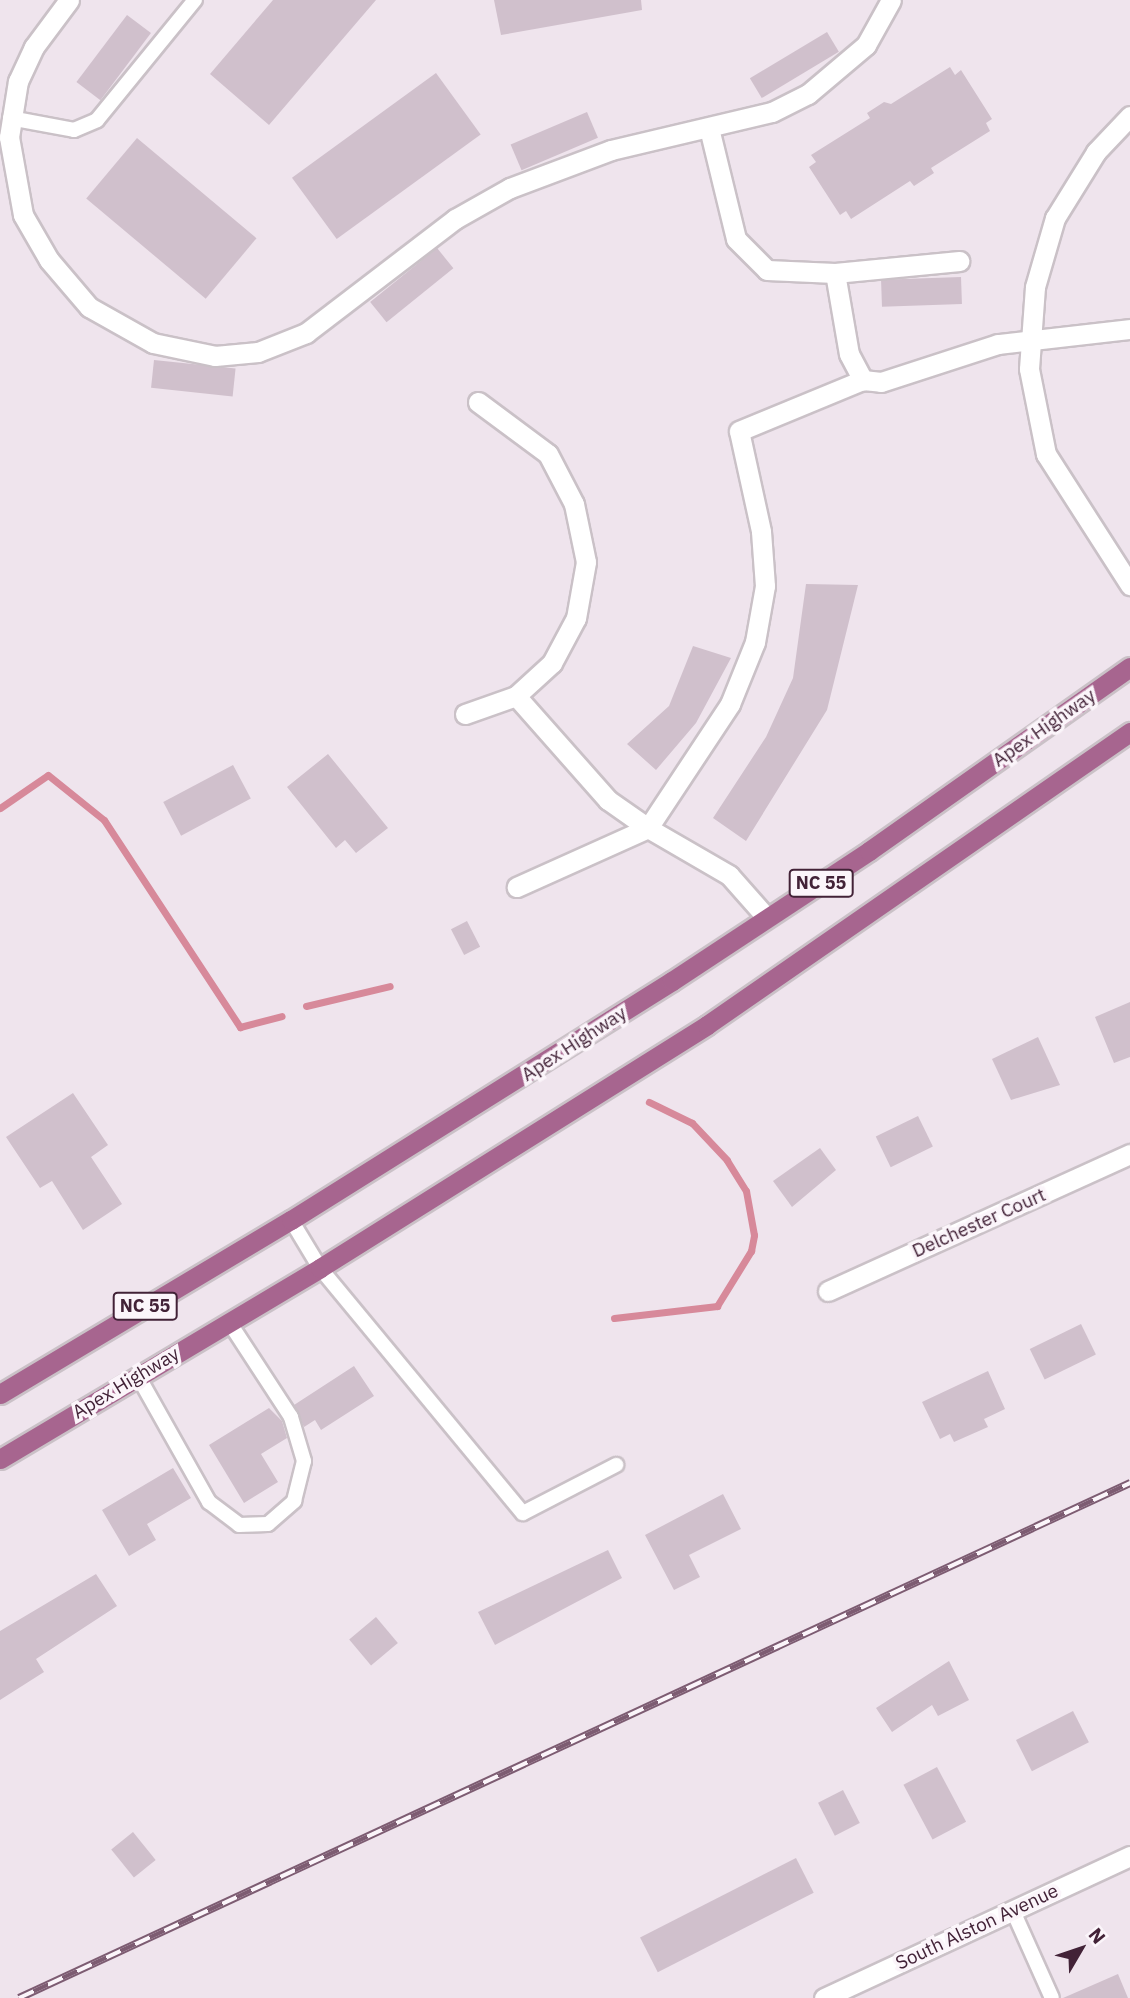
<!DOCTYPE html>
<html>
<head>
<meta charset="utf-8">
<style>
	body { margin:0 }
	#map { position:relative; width:1130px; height:1998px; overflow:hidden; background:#efe4ed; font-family:"IBM Plex Sans",sans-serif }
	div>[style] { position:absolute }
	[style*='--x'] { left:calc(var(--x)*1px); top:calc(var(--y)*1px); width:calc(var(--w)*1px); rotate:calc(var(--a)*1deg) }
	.stream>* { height:7px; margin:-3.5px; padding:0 3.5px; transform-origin:3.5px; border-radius:3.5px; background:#d7899a }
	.building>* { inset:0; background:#d0c0cc; transform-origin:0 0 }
	.roads { filter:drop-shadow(2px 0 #cac1c7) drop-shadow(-2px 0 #cac1c7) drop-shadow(0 2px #cac1c7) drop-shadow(0 -2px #cac1c7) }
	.service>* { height:14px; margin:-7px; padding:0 7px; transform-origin:7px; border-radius:7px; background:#fff }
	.minor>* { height:19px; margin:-9.5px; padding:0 9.5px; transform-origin:9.5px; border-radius:9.5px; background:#fff }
	.tertiary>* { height:19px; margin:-9.5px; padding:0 9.5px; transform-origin:9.5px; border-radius:9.5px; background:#fff }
	.primary>* { height:19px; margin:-9.5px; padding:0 9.5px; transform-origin:9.5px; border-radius:9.5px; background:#a7658f }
	.rail>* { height:8px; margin-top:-4px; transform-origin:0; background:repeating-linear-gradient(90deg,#fbf5fa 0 16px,#7d5c72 0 32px); box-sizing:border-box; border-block:2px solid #7d5c72 }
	span { translate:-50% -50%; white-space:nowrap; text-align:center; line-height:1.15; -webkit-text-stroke:7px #fbf5fa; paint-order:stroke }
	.shield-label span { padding:2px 5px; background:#fbf5fa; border:2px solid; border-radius:5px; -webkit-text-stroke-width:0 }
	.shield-label { font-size:18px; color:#422237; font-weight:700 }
	.street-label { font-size:19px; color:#422237 }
	.north { position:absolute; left:1046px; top:1914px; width:70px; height:70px; -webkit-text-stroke:5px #fbf5fa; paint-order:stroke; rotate:51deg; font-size:19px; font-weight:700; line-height:28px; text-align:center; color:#422237 }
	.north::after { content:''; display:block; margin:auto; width:24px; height:32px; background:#422237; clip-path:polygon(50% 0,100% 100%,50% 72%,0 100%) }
</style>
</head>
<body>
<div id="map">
	<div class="stream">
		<i style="--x:0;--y:808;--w:58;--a:-34.5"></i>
		<i style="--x:48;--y:775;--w:72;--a:38.8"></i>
		<i style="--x:104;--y:820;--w:248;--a:56.7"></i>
		<i style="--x:240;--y:1027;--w:43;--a:-14.7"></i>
		<i style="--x:306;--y:1006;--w:86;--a:-13.4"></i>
		<i style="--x:614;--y:1318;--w:104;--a:-6.6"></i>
		<i style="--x:717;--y:1306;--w:65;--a:-58.3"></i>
		<i style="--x:751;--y:1251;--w:16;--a:-79"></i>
		<i style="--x:754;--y:1235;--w:45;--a:-100.3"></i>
		<i style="--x:746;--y:1191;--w:36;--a:-122"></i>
		<i style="--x:727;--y:1160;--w:51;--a:-133.4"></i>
		<i style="--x:692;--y:1123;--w:48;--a:-154"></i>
	</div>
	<div class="building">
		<i style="clip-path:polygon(273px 0,376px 0,269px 125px,210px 74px)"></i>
		<i style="clip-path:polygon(494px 0,641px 0,642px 10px,501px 35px)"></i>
		<i style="left:127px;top:15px;width:30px;height:84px;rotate:37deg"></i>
		<i style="left:827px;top:32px;width:23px;height:90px;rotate:59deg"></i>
		<i style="clip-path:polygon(950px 67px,955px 75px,961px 70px,992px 119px,986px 123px,990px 131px,931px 168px,934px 173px,914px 186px,910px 181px,851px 219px,846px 211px,840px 215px,809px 167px,816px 162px,811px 155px,870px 118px,867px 113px,884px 102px,891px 104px)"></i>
		<i style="left:436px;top:73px;width:76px;height:178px;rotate:54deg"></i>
		<i style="left:587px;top:112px;width:28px;height:83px;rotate:67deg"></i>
		<i style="left:137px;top:138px;width:156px;height:79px;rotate:40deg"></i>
		<i style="left:437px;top:248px;width:26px;height:86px;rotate:51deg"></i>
		<i style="left:961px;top:277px;width:27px;height:80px;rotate:88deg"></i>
		<i style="left:154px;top:360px;width:82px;height:28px;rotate:6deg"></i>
		<i style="clip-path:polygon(806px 584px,858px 585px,827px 710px,746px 841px,713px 818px,766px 737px,793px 678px)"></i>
		<i style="clip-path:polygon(693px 646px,731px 658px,696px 723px,656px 770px,627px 744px,669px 706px)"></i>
		<i style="clip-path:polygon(328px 754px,388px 828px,356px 853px,345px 840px,336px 848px,287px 787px)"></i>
		<i style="left:233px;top:765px;width:38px;height:79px;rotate:62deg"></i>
		<i style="left:467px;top:921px;width:29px;height:18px;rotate:63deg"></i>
		<i style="clip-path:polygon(1130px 1002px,1130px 1057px,1114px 1063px,1095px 1017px)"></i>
		<i style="clip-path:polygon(1038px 1037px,1060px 1085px,1011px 1100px,992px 1059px)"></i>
		<i style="clip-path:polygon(73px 1093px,108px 1145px,91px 1157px,122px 1204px,83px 1230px,52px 1181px,40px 1188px,6px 1137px)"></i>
		<i style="left:918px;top:1116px;width:34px;height:47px;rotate:64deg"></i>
		<i style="clip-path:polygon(820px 1148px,836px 1170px,792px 1207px,773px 1181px)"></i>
		<i style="left:1081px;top:1324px;width:34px;height:57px;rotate:64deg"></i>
		<i style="clip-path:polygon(354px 1366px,374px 1396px,321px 1430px,315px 1420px,304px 1427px,294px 1405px)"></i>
		<i style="clip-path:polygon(988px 1371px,1005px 1409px,984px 1419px,988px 1427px,954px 1442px,950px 1434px,940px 1439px,922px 1402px)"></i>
		<i style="clip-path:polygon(269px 1408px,282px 1421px,287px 1438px,261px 1454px,278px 1482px,244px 1503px,209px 1445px)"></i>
		<i style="clip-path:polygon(173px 1468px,191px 1498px,147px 1524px,156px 1540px,129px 1556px,102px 1510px)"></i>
		<i style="clip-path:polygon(723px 1494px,741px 1529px,689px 1555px,700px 1577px,674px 1590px,645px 1535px)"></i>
		<i style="clip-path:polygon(608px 1550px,622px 1578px,495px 1645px,478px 1612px)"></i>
		<i style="clip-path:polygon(96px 1574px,117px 1606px,36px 1659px,44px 1672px,0 1700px,0 1631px)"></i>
		<i style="left:376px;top:1617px;width:34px;height:35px;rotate:50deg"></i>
		<i style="clip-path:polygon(949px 1661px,969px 1700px,938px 1716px,932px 1705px,892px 1732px,876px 1708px)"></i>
		<i style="left:1073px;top:1711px;width:35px;height:64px;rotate:63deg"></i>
		<i style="left:937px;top:1767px;width:62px;height:38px;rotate:62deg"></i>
		<i style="left:843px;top:1790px;width:37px;height:28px;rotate:63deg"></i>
		<i style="left:133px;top:1832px;width:36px;height:28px;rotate:51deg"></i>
		<i style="left:796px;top:1858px;width:39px;height:175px;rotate:63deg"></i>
		<i style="clip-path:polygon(1118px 1974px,1128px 1998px,1063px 1998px)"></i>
	</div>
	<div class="roads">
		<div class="service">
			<i style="--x:10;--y:118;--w:65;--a:10.6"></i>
			<i style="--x:74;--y:130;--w:25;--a:-23"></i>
			<i style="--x:97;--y:120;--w:155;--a:-50.8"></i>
			<i style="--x:291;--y:1220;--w:56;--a:58.9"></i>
			<i style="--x:320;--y:1268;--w:318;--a:50.4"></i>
			<i style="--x:523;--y:1513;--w:105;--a:-27.3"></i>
			<i style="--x:138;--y:1376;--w:145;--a:60.6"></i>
			<i style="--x:209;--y:1502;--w:38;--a:37"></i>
			<i style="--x:239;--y:1525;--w:29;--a:-2"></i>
			<i style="--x:268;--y:1524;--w:35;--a:-41"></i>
			<i style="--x:294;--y:1501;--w:41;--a:-76"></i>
			<i style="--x:304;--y:1461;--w:46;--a:-106.5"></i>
			<i style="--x:291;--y:1417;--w:113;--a:-123.1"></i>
			<i style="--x:1013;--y:1911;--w:95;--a:65.9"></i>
		</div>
		<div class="minor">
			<i style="--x:69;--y:0;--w:59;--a:126.7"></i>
			<i style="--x:34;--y:47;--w:38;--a:115"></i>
			<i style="--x:18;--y:81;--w:57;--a:99.1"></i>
			<i style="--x:9;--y:137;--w:79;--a:79.8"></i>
			<i style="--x:23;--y:215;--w:52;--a:60"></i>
			<i style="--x:49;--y:260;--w:62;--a:49.6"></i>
			<i style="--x:89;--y:307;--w:73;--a:29.4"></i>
			<i style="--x:153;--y:343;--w:63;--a:11.8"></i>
			<i style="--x:215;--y:356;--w:43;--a:-5.3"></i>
			<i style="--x:258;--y:352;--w:52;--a:-21.6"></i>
			<i style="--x:306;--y:333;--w:188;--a:-37.4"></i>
			<i style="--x:455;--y:219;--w:63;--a:-29.4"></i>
			<i style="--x:510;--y:188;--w:108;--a:-20.6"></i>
			<i style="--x:611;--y:150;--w:165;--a:-13.3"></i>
			<i style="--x:772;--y:112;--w:40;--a:-26.6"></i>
			<i style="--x:808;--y:94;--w:76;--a:-40.2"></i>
			<i style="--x:866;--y:45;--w:51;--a:-60.9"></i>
			<i style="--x:1130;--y:116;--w:50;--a:133.4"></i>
			<i style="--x:1096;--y:152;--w:78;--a:121.8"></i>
			<i style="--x:1055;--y:218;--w:72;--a:106.2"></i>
			<i style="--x:1035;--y:287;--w:82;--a:94.2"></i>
			<i style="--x:1029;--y:369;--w:87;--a:78.7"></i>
			<i style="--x:1046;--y:454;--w:156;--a:57.3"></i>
			<i style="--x:709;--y:128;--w:114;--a:76.3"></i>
			<i style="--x:736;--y:239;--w:44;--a:45"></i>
			<i style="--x:767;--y:270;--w:68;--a:2.5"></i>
			<i style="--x:835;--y:273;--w:125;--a:-5.5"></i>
			<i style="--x:835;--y:273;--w:82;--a:80.2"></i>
			<i style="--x:849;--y:354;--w:30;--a:62"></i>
			<i style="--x:863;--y:380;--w:18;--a:6"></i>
			<i style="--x:881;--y:382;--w:123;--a:-18"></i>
			<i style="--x:998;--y:344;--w:133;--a:-6.5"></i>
			<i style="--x:478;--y:402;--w:87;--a:36.6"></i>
			<i style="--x:548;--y:454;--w:56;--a:62.5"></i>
			<i style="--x:574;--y:504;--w:59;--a:78.3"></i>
			<i style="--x:586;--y:562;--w:57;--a:100.1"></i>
			<i style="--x:576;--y:618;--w:51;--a:118.1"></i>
			<i style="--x:552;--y:663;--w:49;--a:137.5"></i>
			<i style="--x:516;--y:696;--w:139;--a:48.5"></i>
			<i style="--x:608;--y:800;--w:49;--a:35"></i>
			<i style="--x:648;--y:828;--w:144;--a:155.8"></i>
			<i style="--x:465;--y:714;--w:54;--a:-19.4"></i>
			<i style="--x:767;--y:918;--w:57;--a:-131.5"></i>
			<i style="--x:729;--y:875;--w:94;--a:-149.9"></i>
			<i style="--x:648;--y:828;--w:149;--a:-56.5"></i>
			<i style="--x:730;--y:704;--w:67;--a:-68"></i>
			<i style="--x:755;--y:642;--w:57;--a:-79.9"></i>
			<i style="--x:765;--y:586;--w:55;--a:-94.2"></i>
			<i style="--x:761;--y:531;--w:102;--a:-102.4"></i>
			<i style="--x:739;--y:431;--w:134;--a:-22.4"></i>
			<i style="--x:828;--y:1291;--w:332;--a:-24.4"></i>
		</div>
		<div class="tertiary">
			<i style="--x:824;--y:1998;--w:337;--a:-24.9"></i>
		</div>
		<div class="primary">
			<i style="--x:0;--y:1394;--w:339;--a:-30.9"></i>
			<i style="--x:291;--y:1220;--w:450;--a:-32.1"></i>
			<i style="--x:672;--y:981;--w:236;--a:-33.4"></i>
			<i style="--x:869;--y:851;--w:319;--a:-35.2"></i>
			<i style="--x:0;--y:1459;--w:373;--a:-30.8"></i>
			<i style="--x:320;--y:1268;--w:457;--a:-32.1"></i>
			<i style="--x:707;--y:1025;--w:515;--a:-34.71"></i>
		</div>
	</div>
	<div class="rail">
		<i style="--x:19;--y:1998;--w:1225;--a:-24.87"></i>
	</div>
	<div class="shield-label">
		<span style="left:821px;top:883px">NC 55</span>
		<span style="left:145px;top:1306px">NC 55</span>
	</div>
	<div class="street-label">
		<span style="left:1044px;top:728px;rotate:-35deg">Apex Highway</span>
		<span style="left:574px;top:1044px;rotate:-33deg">Apex Highway</span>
		<span style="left:979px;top:1223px;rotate:-24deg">Delchester Court</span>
		<span style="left:126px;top:1383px;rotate:-31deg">Apex Highway</span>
		<span style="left:977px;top:1927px;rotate:-25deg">South Alston Avenue</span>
	</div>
	<div class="north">N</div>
</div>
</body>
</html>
